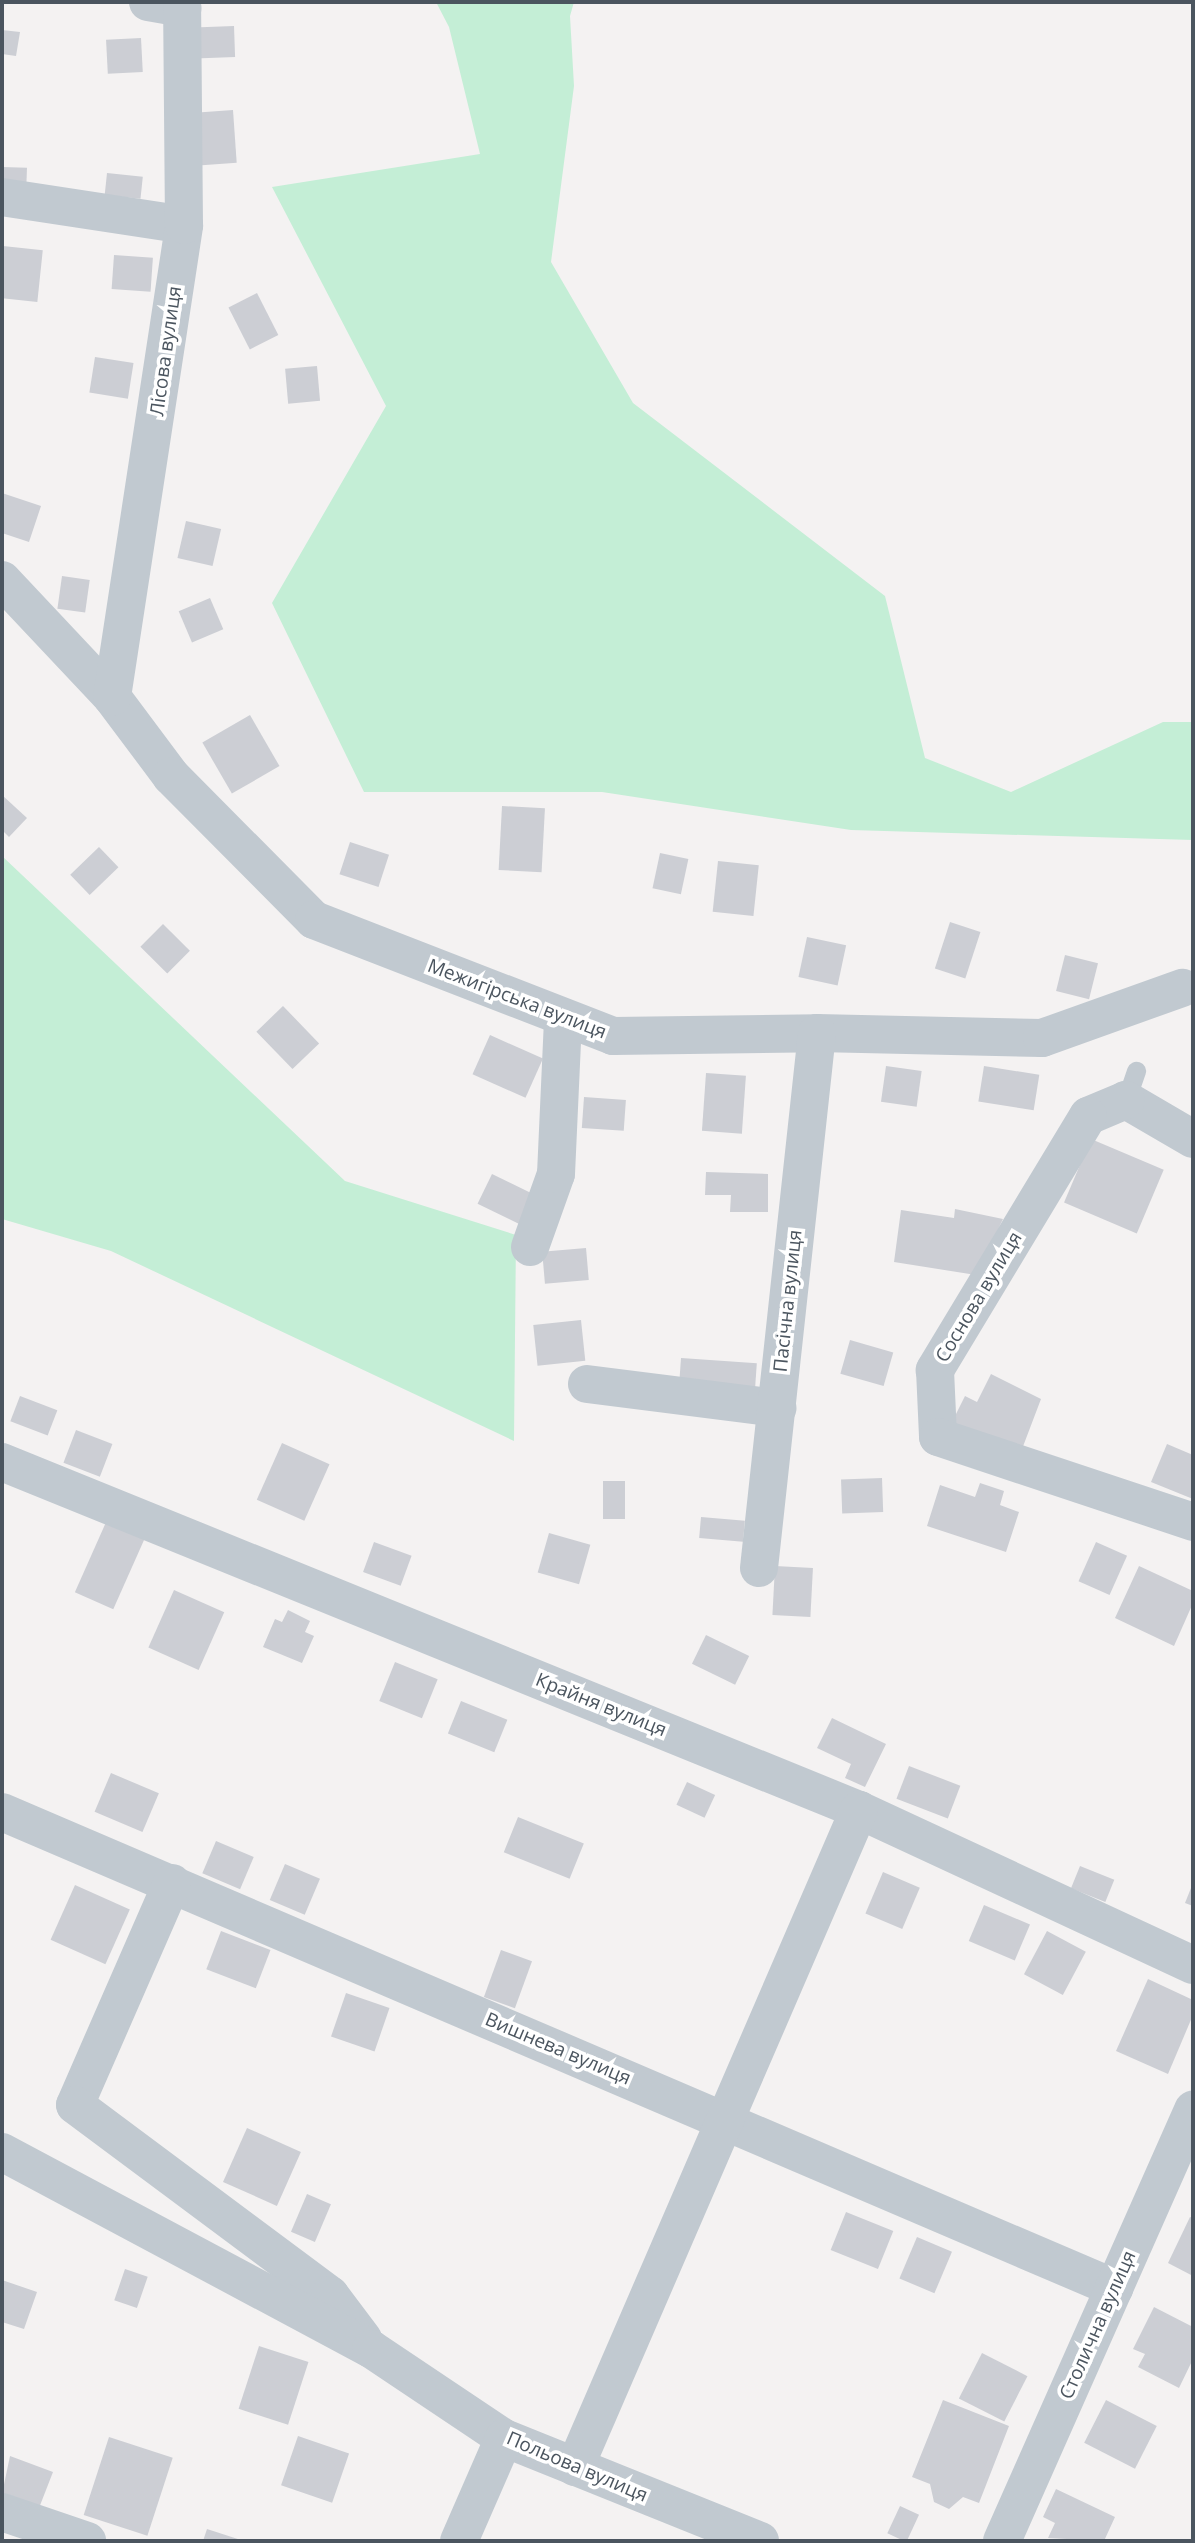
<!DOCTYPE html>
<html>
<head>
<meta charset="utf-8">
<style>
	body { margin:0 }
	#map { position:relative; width:1195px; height:2543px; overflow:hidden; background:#f4f2f2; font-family:"Open Sans",sans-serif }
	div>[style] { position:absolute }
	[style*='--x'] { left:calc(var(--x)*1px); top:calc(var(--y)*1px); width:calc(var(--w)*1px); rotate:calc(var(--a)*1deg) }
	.green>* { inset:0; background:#c4eed6 }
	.building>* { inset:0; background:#ccced4; transform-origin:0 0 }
	.lane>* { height:19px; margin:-9.5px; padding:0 9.5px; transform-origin:9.5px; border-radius:9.5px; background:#c1c9d0 }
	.street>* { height:38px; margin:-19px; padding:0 19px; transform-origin:19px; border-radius:19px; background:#c1c9d0 }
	span { translate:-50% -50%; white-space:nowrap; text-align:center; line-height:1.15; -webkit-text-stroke:7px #fff; paint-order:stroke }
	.street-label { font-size:19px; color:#4b555f }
	.frame { position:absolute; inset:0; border:4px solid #4b555f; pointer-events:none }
</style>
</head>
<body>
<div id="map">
	<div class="green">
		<i style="clip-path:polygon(436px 2px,574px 2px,570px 16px,574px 86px,551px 262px,633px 403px,885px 596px,925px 758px,1011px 792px,1163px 722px,1193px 722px,1193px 840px,851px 830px,602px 792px,364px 792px,272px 603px,386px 406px,272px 187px,480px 154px,449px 27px)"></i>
		<i style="clip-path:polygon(2px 856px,345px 1181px,516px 1235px,514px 1441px,111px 1251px,2px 1219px)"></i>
	</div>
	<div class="building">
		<i style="left:234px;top:26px;width:31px;height:40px;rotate:88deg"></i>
		<i style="clip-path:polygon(2px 30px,20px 32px,16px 56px,2px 54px)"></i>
		<i style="left:141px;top:38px;width:34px;height:35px;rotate:87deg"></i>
		<i style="left:233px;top:110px;width:53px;height:35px;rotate:86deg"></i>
		<i style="left:2px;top:167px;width:25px;height:19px;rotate:2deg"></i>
		<i style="left:107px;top:173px;width:36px;height:22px;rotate:6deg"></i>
		<i style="left:3px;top:246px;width:40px;height:52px;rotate:6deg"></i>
		<i style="left:114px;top:255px;width:39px;height:34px;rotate:4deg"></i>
		<i style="left:257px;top:293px;width:47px;height:32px;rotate:63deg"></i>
		<i style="left:95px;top:357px;width:39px;height:36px;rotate:9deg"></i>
		<i style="left:317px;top:366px;width:35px;height:32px;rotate:85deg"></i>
		<i style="clip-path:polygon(2px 493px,41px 506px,29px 542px,2px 533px)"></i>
		<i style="left:186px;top:521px;width:36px;height:38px;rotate:13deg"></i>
		<i style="left:62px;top:576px;width:28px;height:33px;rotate:8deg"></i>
		<i style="left:210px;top:598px;width:34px;height:34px;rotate:67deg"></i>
		<i style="left:250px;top:715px;width:59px;height:55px;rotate:60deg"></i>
		<i style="clip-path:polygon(2px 795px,27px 818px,9px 837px,2px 830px)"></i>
		<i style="left:502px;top:806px;width:43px;height:64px;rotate:3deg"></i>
		<i style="left:350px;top:842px;width:41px;height:34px;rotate:18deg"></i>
		<i style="left:99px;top:847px;width:28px;height:40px;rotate:46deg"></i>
		<i style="left:660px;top:853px;width:29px;height:36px;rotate:12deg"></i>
		<i style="left:718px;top:861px;width:41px;height:51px;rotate:6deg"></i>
		<i style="left:950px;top:922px;width:32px;height:49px;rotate:18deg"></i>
		<i style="left:163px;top:924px;width:38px;height:32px;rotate:45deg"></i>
		<i style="left:807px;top:937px;width:40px;height:41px;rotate:12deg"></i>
		<i style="left:1065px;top:955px;width:34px;height:37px;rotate:14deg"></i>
		<i style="left:283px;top:1006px;width:52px;height:37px;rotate:46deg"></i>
		<i style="left:490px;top:1035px;width:58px;height:43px;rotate:24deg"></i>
		<i style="left:886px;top:1066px;width:36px;height:36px;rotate:8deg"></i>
		<i style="left:984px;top:1066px;width:56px;height:36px;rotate:9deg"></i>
		<i style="left:706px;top:1073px;width:40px;height:58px;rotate:4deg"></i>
		<i style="left:584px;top:1097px;width:42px;height:31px;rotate:4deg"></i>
		<i style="left:1091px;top:1139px;width:79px;height:69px;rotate:23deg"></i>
		<i style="clip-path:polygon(706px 1172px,768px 1174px,768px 1212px,730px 1212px,731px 1195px,705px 1195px)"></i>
		<i style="left:492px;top:1174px;width:48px;height:33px;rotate:26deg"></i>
		<i style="clip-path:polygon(955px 1209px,1003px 1219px,976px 1275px,894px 1262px,901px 1210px,954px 1218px)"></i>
		<i style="left:586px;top:1248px;width:32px;height:44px;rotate:85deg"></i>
		<i style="left:581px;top:1320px;width:41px;height:48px;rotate:84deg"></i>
		<i style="left:850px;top:1340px;width:45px;height:35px;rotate:16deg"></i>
		<i style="left:681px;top:1358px;width:76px;height:27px;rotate:4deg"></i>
		<i style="clip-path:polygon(991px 1374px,1041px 1399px,1019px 1457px,951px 1424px,965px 1396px,977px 1402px)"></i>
		<i style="left:20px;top:1396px;width:40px;height:27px;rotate:21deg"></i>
		<i style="left:76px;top:1430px;width:39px;height:35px;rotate:21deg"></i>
		<i style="left:282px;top:1443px;width:52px;height:62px;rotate:24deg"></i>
		<i style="clip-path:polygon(1167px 1444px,1193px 1455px,1193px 1499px,1151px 1482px)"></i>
		<i style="left:882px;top:1478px;width:34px;height:41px;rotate:88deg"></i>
		<i style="left:603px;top:1481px;width:22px;height:38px"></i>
		<i style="clip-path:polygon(980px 1483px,1004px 1491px,1000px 1505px,1019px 1512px,1006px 1552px,927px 1526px,940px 1485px,975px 1497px)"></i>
		<i style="left:701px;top:1517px;width:44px;height:21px;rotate:5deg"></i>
		<i style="left:107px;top:1520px;width:42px;height:79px;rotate:24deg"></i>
		<i style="left:549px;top:1533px;width:43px;height:41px;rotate:16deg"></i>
		<i style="left:374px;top:1542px;width:40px;height:32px;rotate:20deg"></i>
		<i style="left:1096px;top:1542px;width:34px;height:43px;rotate:24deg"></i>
		<i style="left:775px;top:1566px;width:38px;height:49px;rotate:3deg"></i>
		<i style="clip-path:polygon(1139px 1566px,1193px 1591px,1193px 1603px,1174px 1646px,1115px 1618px)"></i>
		<i style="left:174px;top:1590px;width:55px;height:63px;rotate:24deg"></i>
		<i style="clip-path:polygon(288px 1610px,310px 1621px,305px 1632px,314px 1636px,302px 1663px,263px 1647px,275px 1619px,282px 1622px)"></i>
		<i style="left:706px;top:1635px;width:48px;height:32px;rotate:26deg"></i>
		<i style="left:395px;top:1662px;width:46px;height:42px;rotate:22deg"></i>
		<i style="left:461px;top:1701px;width:50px;height:35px;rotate:22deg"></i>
		<i style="clip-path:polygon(832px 1718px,886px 1744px,865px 1787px,845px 1778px,851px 1764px,817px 1748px)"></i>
		<i style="left:909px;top:1766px;width:55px;height:35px;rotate:21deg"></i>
		<i style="left:111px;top:1773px;width:52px;height:42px;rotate:23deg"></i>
		<i style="left:687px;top:1782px;width:31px;height:25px;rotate:25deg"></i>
		<i style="left:518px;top:1817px;width:71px;height:38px;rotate:22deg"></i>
		<i style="left:216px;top:1841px;width:41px;height:35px;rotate:23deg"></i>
		<i style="left:285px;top:1864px;width:38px;height:39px;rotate:23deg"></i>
		<i style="left:1080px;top:1866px;width:37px;height:24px;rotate:22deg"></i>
		<i style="left:883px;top:1872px;width:40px;height:45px;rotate:23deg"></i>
		<i style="clip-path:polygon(1193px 1883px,1193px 1906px,1185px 1903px)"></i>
		<i style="left:75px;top:1885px;width:60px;height:60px;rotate:24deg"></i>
		<i style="left:984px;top:1905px;width:50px;height:39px;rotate:23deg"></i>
		<i style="left:221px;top:1931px;width:53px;height:41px;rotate:21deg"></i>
		<i style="left:1047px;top:1931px;width:44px;height:49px;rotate:28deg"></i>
		<i style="left:501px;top:1950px;width:33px;height:50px;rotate:20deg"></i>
		<i style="clip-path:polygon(1148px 1979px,1193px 2000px,1193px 2015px,1168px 2074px,1116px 2051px)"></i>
		<i style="left:346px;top:1993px;width:46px;height:46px;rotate:19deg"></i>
		<i style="left:247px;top:2128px;width:59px;height:59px;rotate:24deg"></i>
		<i style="left:307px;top:2194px;width:26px;height:41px;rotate:23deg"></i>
		<i style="left:846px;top:2212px;width:51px;height:41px;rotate:22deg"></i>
		<i style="clip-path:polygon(1190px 2217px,1193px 2218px,1193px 2276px,1168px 2263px)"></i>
		<i style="left:917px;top:2237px;width:38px;height:45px;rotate:23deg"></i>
		<i style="left:125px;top:2269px;width:24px;height:33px;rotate:19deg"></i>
		<i style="clip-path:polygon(2px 2280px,37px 2292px,24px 2329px,2px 2322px)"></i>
		<i style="clip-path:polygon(1154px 2307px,1193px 2327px,1193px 2359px,1179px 2388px,1138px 2367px,1145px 2354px,1133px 2349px)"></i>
		<i style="left:259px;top:2346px;width:52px;height:66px;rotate:18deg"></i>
		<i style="left:982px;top:2353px;width:51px;height:51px;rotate:27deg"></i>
		<i style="clip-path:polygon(943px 2400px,1009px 2426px,979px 2503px,963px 2497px,949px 2509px,934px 2502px,930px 2484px,912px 2477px)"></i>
		<i style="left:1106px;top:2400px;width:57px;height:48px;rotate:27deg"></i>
		<i style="left:298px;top:2436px;width:54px;height:52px;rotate:19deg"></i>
		<i style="left:109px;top:2437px;width:67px;height:82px;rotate:18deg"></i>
		<i style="clip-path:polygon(10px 2456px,53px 2472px,39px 2508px,2px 2494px)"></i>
		<i style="clip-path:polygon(1056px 2489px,1115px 2517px,1104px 2541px,1048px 2538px,1055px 2523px,1043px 2517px)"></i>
		<i style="left:900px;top:2506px;width:21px;height:30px;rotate:25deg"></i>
		<i style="clip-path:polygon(207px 2529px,244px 2541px,203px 2541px)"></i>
	</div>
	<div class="lane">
		<i style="--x:1126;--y:1100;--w:31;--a:-71"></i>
	</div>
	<div class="street">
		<i style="--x:148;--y:2;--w:35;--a:10"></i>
		<i style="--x:2;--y:197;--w:184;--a:8.7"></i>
		<i style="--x:2;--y:580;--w:161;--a:46.8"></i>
		<i style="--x:112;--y:697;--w:99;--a:53.2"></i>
		<i style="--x:171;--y:776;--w:203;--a:45.2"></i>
		<i style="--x:314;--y:920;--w:321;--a:21.2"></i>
		<i style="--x:613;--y:1036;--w:204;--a:-0.8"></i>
		<i style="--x:817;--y:1033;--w:225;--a:1.3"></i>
		<i style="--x:1042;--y:1038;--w:149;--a:-19.7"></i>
		<i style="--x:112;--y:697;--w:477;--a:-81.3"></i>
		<i style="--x:184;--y:225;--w:223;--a:-90.5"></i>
		<i style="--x:1193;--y:1139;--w:78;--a:-149.8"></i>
		<i style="--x:1126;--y:1100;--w:41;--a:157.2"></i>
		<i style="--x:1088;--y:1116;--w:297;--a:121.1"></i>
		<i style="--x:935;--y:1370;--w:67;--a:87.4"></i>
		<i style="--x:938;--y:1437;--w:269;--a:18.4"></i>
		<i style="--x:530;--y:1247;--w:77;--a:-70.4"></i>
		<i style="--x:556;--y:1174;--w:157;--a:-87.4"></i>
		<i style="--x:587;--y:1384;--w:192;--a:7.2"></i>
		<i style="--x:2;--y:1462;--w:925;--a:22.1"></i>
		<i style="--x:859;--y:1810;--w:368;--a:24.9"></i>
		<i style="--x:759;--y:1568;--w:538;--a:-83.81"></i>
		<i style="--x:2;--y:1812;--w:1210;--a:23.17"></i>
		<i style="--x:172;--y:1883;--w:242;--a:113.6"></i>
		<i style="--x:75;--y:2105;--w:318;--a:36.7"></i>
		<i style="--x:330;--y:2295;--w:55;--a:53.1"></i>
		<i style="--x:2;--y:2152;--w:418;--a:28.1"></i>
		<i style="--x:371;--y:2349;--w:160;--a:33.8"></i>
		<i style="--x:504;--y:2438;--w:276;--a:21.9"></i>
		<i style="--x:575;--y:2467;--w:716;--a:-66.62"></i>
		<i style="--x:2;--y:2512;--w:90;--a:18.8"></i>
		<i style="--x:459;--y:2541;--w:112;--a:-66.4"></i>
		<i style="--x:1002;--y:2541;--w:472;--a:-66.1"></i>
	</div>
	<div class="street-label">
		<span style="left:166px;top:351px;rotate:-82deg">Лісова вулиця</span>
		<span style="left:517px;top:999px;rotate:21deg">Межигірська вулиця</span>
		<span style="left:979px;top:1297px;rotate:-59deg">Соснова вулиця</span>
		<span style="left:788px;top:1301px;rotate:-84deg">Пасічна вулиця</span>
		<span style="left:601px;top:1705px;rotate:22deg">Крайня вулиця</span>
		<span style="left:558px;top:2049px;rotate:23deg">Вишнева вулиця</span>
		<span style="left:1098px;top:2325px;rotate:-66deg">Столична вулиця</span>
		<span style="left:577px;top:2467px;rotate:23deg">Польова вулиця</span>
	</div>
	<div class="frame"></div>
</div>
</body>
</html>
